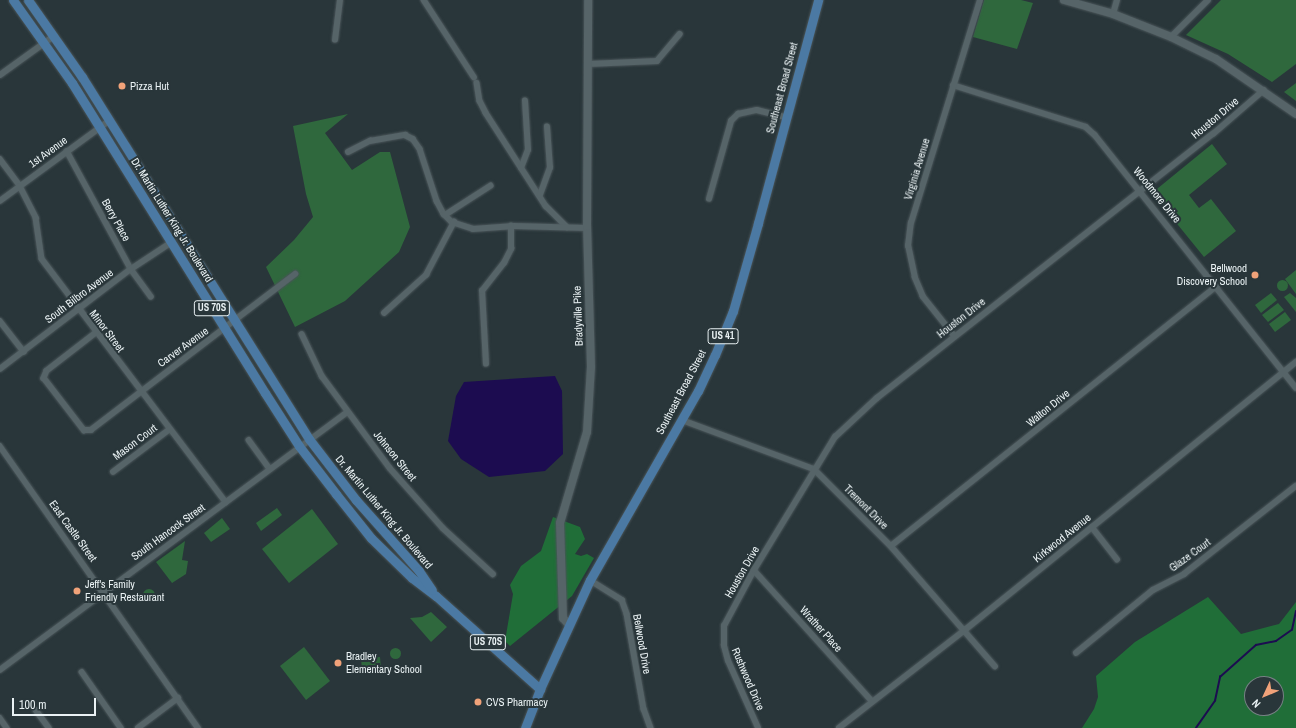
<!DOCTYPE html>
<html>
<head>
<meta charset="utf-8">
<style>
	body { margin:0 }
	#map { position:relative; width:1296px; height:728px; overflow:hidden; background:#29363a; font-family:"Archivo Narrow",sans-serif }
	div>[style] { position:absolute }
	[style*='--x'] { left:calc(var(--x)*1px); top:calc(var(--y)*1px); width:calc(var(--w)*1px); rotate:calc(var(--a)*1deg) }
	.green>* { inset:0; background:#2f683d }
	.round { border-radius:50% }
	.forest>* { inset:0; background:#206e38 }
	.water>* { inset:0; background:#1c0c50 }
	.stream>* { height:1.5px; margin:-0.75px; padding:0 0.75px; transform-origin:0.75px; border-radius:0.75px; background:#1c0c50 }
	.roads { filter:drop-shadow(0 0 1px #495458) drop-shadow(0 0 1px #495458) }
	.minor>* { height:5.5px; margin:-2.75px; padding:0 2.75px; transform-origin:2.75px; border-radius:2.75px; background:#566468 }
	.secondary>* { height:8px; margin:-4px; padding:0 4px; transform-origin:4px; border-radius:4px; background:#566468 }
	.primary>* { height:9px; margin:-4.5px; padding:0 4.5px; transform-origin:4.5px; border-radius:4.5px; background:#4b79a3 }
	.dots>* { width:11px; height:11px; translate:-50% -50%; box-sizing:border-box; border:2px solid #29363a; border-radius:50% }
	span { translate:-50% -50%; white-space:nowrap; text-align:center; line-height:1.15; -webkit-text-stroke:4px #29363a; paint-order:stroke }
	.shield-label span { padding:1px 3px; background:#29363a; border:1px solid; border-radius:3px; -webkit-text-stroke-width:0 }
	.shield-label { font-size:10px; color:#eaf2f4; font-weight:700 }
	.poi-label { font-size:11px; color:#eaf2f4 }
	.left { translate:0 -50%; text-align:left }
	.right { translate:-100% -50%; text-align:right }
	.street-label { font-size:11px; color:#eaf2f4 }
	.north { position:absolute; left:1244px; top:676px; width:40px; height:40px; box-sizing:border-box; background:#29363a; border:1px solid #768184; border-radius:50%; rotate:226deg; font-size:11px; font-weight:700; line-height:16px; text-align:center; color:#eaf2f4 }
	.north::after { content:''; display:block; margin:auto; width:14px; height:18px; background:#f0a279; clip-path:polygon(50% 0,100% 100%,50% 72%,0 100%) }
	.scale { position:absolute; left:12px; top:698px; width:84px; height:18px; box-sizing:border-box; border:2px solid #eaf2f4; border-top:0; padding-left:5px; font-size:12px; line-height:14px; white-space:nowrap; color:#eaf2f4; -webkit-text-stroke:3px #29363a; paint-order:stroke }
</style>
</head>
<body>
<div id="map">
	<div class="green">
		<i style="clip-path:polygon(984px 0,1021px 0,1033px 3px,1017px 49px,973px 37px)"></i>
		<i style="clip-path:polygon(1221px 0,1296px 0,1296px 64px,1272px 82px,1228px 54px,1186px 35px)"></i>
		<i style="clip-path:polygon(1296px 83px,1296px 101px,1284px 92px)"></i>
		<i style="clip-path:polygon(348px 114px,325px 133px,352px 170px,380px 152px,390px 152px,410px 227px,399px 252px,345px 301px,295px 327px,266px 267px,294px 240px,313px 217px,306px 194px,293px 126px)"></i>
		<i style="clip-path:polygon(1212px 144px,1227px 164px,1189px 195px,1199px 208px,1211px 199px,1236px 231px,1204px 257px,1152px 193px)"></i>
		<i style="clip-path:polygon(1296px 270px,1296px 294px,1285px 279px)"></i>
		<i class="round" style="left:1276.5px;top:279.5px;width:11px;height:11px"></i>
		<i style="clip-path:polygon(1271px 293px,1277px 300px,1261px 313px,1255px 305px)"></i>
		<i style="clip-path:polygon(1290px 293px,1296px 298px,1296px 312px,1284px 297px)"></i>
		<i style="clip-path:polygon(1278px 303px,1284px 310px,1268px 322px,1262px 315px)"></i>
		<i style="clip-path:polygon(1285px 312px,1291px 320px,1275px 332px,1269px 324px)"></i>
		<i style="clip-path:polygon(277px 508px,282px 515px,261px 531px,256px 523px)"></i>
		<i style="clip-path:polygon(312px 509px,338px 544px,289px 583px,262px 549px)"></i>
		<i style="clip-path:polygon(222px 518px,230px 529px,211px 542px,204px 533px)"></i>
		<i style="clip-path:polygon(185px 541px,182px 560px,188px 561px,186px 574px,172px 583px,156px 562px)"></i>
		<i class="round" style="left:143px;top:589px;width:12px;height:12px"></i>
		<i style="clip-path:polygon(431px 612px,447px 627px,431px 642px,410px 618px,422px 617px)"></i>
		<i style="clip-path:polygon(304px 647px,330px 681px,306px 700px,280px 666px)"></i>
		<i class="round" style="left:389.5px;top:647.5px;width:11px;height:11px"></i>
		<i style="clip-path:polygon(380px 657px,381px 669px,362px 670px,361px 658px)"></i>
	</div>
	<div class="forest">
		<i style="clip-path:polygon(553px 517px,580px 527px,585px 539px,575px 554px,581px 556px,587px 554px,594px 558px,572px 596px,510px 646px,505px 641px,513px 594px,510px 585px,521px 566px,541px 551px)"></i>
		<i style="clip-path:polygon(evenodd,1208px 597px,1241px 634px,1279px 624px,1296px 602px,1296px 728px,1082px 728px,1094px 709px,1098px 697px,1096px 676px,1135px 642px,1208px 597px,1252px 684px,1276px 684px,1276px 708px,1252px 708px,1252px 684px)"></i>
	</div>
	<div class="water">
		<i style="clip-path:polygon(555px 376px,562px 391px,563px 454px,545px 471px,489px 477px,461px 459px,448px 441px,456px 396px,464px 382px)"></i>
	</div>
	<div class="stream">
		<i style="--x:1196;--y:728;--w:33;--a:-55"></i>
		<i style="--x:1215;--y:701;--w:25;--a:-78"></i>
		<i style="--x:1220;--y:677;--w:48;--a:-41.6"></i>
		<i style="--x:1256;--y:645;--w:20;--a:-11"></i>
		<i style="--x:1276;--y:641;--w:19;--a:-35"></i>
		<i style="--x:1292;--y:630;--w:19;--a:-78"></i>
	</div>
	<div class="roads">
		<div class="minor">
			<i style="--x:424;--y:0;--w:92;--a:57"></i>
			<i style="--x:1113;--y:14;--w:15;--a:-74"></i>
			<i style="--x:1171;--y:37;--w:52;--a:-45"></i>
			<i style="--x:335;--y:40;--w:40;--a:-82.9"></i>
			<i style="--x:588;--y:64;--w:69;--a:-2.5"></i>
			<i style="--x:657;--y:61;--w:35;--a:-50"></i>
			<i style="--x:0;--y:75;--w:67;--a:-35.8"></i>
			<i style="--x:477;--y:83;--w:18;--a:81"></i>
			<i style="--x:480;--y:101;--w:13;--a:63"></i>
			<i style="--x:486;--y:113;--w:111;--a:57.2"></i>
			<i style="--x:546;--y:206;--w:30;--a:45"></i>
			<i style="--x:953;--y:85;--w:139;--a:17.5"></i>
			<i style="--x:1086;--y:127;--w:12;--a:42"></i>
			<i style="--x:1095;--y:135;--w:323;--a:51.5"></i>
			<i style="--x:67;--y:151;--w:134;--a:61.5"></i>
			<i style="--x:131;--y:269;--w:34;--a:54"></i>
			<i style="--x:348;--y:152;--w:25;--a:-27"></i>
			<i style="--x:370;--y:141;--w:36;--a:-10"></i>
			<i style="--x:405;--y:135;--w:9;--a:27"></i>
			<i style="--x:413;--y:139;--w:12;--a:55"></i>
			<i style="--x:420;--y:149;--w:55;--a:71.9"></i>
			<i style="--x:437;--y:201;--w:15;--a:62"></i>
			<i style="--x:444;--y:214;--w:11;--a:45"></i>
			<i style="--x:452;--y:222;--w:22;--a:18"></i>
			<i style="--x:473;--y:229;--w:41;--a:-4.2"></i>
			<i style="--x:514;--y:226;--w:73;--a:1.6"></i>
			<i style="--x:0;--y:159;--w:34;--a:53"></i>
			<i style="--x:20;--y:186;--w:36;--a:63"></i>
			<i style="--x:36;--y:218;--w:41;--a:81.7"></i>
			<i style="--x:42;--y:259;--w:305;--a:52.9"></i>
			<i style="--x:521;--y:168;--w:19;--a:-69"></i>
			<i style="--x:528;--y:150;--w:49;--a:-93.5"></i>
			<i style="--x:540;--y:195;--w:29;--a:-70"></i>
			<i style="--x:550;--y:168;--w:41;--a:-94.2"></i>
			<i style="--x:709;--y:199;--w:81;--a:-74.2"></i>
			<i style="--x:731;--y:121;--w:10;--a:-45"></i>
			<i style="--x:738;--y:114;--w:19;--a:-12"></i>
			<i style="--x:757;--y:110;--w:30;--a:14"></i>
			<i style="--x:0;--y:201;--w:135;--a:-36.3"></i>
			<i style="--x:445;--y:215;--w:54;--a:-32.8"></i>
			<i style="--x:384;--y:313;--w:57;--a:-42.1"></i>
			<i style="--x:426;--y:275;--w:60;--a:-62.2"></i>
			<i style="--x:0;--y:321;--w:39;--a:52"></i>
			<i style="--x:96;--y:333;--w:62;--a:142.2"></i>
			<i style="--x:47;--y:371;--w:8;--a:113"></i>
			<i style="--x:44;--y:378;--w:66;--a:52.4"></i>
			<i style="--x:84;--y:430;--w:7;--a:0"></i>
			<i style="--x:91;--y:430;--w:257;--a:-37.4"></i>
			<i style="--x:302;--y:334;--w:47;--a:64.5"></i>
			<i style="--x:322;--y:376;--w:114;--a:53.5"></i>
			<i style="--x:390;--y:468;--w:80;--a:48.5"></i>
			<i style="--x:443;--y:528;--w:68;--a:42.6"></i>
			<i style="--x:954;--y:336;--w:50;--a:-128.5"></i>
			<i style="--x:923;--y:297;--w:21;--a:-113"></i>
			<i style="--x:915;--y:278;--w:33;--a:-102"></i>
			<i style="--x:908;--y:246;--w:23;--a:-83"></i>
			<i style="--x:911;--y:223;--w:233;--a:-72.8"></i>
			<i style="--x:486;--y:364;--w:73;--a:-93.1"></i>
			<i style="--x:482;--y:291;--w:36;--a:-52"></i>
			<i style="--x:504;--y:263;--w:16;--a:-63"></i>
			<i style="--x:511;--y:249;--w:23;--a:-90"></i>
			<i style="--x:0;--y:369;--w:165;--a:-37.4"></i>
			<i style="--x:131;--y:269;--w:49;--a:-33.4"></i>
			<i style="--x:682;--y:420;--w:141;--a:20.4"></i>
			<i style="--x:814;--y:469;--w:109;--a:45"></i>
			<i style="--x:891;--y:546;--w:159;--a:49.1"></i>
			<i style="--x:249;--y:440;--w:36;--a:54"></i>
			<i style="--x:0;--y:446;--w:345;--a:54.9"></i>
			<i style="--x:113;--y:472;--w:71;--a:-37"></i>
			<i style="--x:1092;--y:527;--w:41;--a:52"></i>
			<i style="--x:891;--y:546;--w:417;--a:-38.6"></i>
			<i style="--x:754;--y:570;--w:176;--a:48"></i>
			<i style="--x:590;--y:580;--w:38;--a:32"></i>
			<i style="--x:622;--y:600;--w:15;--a:70"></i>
			<i style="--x:627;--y:614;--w:97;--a:79.9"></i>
			<i style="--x:644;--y:709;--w:20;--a:70"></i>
			<i style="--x:1076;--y:653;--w:99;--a:-39.3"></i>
			<i style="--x:1153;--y:590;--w:35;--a:-27"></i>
			<i style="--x:1184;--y:574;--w:142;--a:-38.2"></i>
			<i style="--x:0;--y:670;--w:432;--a:-36.6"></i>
			<i style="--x:82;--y:672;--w:68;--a:55.1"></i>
			<i style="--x:36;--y:710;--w:22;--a:54"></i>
			<i style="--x:0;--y:718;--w:12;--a:55"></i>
			<i style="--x:138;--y:728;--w:50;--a:-36.9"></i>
			<i style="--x:758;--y:728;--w:73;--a:-114.1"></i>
			<i style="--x:728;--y:661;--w:16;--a:-105"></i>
			<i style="--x:724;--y:646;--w:20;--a:-90"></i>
			<i style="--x:724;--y:626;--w:64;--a:-61.8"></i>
			<i style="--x:754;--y:570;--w:156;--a:-58.7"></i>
			<i style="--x:835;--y:437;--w:57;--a:-42.9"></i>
			<i style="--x:877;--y:398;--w:427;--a:-38.2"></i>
			<i style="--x:1213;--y:134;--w:67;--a:-40.8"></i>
			<i style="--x:839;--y:728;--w:160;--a:-37.9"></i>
			<i style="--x:965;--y:630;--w:426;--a:-39"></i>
		</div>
		<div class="secondary">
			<i style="--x:1064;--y:0;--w:51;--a:15.9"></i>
			<i style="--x:1113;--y:14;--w:62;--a:21.6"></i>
			<i style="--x:1171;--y:37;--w:50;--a:26.1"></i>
			<i style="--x:1216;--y:59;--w:97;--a:34.5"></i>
			<i style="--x:569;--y:625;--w:9;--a:-131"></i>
			<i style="--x:563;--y:618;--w:95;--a:-91.8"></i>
			<i style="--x:560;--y:523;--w:95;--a:-73.5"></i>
			<i style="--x:587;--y:432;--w:65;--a:-86.5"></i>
			<i style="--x:591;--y:367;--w:141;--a:-91.6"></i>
			<i style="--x:587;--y:226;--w:226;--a:-89.7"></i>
		</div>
		<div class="primary">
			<i style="--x:13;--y:0;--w:102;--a:54.6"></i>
			<i style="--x:72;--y:83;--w:365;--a:58.1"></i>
			<i style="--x:265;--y:393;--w:63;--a:57.3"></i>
			<i style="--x:299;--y:446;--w:61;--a:52.4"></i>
			<i style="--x:336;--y:494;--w:56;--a:51.5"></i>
			<i style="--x:371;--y:538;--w:57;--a:44.3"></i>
			<i style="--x:412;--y:578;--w:30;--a:37"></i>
			<i style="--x:436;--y:596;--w:140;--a:41.8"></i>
			<i style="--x:28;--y:0;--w:94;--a:55"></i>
			<i style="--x:82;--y:77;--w:427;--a:57.9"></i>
			<i style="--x:309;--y:439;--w:77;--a:52.4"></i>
			<i style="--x:356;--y:500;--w:95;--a:48.4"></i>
			<i style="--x:419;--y:571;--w:23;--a:56"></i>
			<i style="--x:525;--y:728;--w:42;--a:-69"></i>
			<i style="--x:540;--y:689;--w:120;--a:-65.4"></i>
			<i style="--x:590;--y:580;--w:218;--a:-60.3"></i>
			<i style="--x:698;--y:391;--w:40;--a:-65"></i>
			<i style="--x:715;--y:355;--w:48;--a:-67.8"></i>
			<i style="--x:733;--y:311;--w:91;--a:-74.1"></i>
			<i style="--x:758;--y:223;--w:231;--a:-74.9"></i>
		</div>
	</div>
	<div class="dots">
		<i style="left:122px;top:86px;background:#f0a279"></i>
		<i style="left:1255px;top:275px;background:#f0a279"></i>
		<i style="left:77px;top:591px;background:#f0a279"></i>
		<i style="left:338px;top:663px;background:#f0a279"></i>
		<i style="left:478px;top:702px;background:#f0a279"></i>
	</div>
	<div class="shield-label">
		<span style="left:212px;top:308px">US 70S</span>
		<span style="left:723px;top:336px">US 41</span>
		<span style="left:488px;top:642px">US 70S</span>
	</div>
	<div class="poi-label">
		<span class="left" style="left:130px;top:86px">Pizza Hut</span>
		<span class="right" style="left:1247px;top:275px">Bellwood<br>Discovery School</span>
		<span class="left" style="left:85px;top:591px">Jeff's Family<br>Friendly Restaurant</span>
		<span class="left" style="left:346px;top:663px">Bradley<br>Elementary School</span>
		<span class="left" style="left:486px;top:702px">CVS Pharmacy</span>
	</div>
	<div class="street-label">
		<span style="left:782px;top:88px;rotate:-75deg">Southeast Broad Street</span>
		<span style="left:1215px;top:118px;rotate:-40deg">Houston Drive</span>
		<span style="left:48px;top:152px;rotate:-36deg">1st Avenue</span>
		<span style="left:917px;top:169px;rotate:-73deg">Virginia Avenue</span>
		<span style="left:1157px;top:195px;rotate:51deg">Woodmore Drive</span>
		<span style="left:116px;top:220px;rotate:61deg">Berry Place</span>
		<span style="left:172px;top:220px;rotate:58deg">Dr. Martin Luther King Jr. Boulevard</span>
		<span style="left:79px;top:296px;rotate:-37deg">South Bilbro Avenue</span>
		<span style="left:578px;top:316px;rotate:-92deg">Bradyville Pike</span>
		<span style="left:961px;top:318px;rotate:-38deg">Houston Drive</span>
		<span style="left:107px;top:331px;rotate:53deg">Minor Street</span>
		<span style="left:183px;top:347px;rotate:-36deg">Carver Avenue</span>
		<span style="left:681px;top:392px;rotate:-62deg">Southeast Broad Street</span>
		<span style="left:1048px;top:408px;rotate:-39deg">Walton Drive</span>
		<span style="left:135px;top:442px;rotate:-37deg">Mason Court</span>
		<span style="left:395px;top:456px;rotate:51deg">Johnson Street</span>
		<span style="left:866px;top:507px;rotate:45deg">Tremont Drive</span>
		<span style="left:384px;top:512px;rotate:50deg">Dr. Martin Luther King Jr. Boulevard</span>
		<span style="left:73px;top:531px;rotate:54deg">East Castle Street</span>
		<span style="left:168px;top:532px;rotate:-36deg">South Hancock Street</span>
		<span style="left:1062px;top:538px;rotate:-39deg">Kirkwood Avenue</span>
		<span style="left:1190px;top:555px;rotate:-36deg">Glaze Court</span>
		<span style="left:742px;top:572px;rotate:-60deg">Houston Drive</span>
		<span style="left:821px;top:629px;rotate:48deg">Wrather Place</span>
		<span style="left:642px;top:644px;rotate:80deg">Bellwood Drive</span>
		<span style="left:748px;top:679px;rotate:67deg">Rushwood Drive</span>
	</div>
	<div class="north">N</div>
	<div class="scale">100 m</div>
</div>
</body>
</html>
